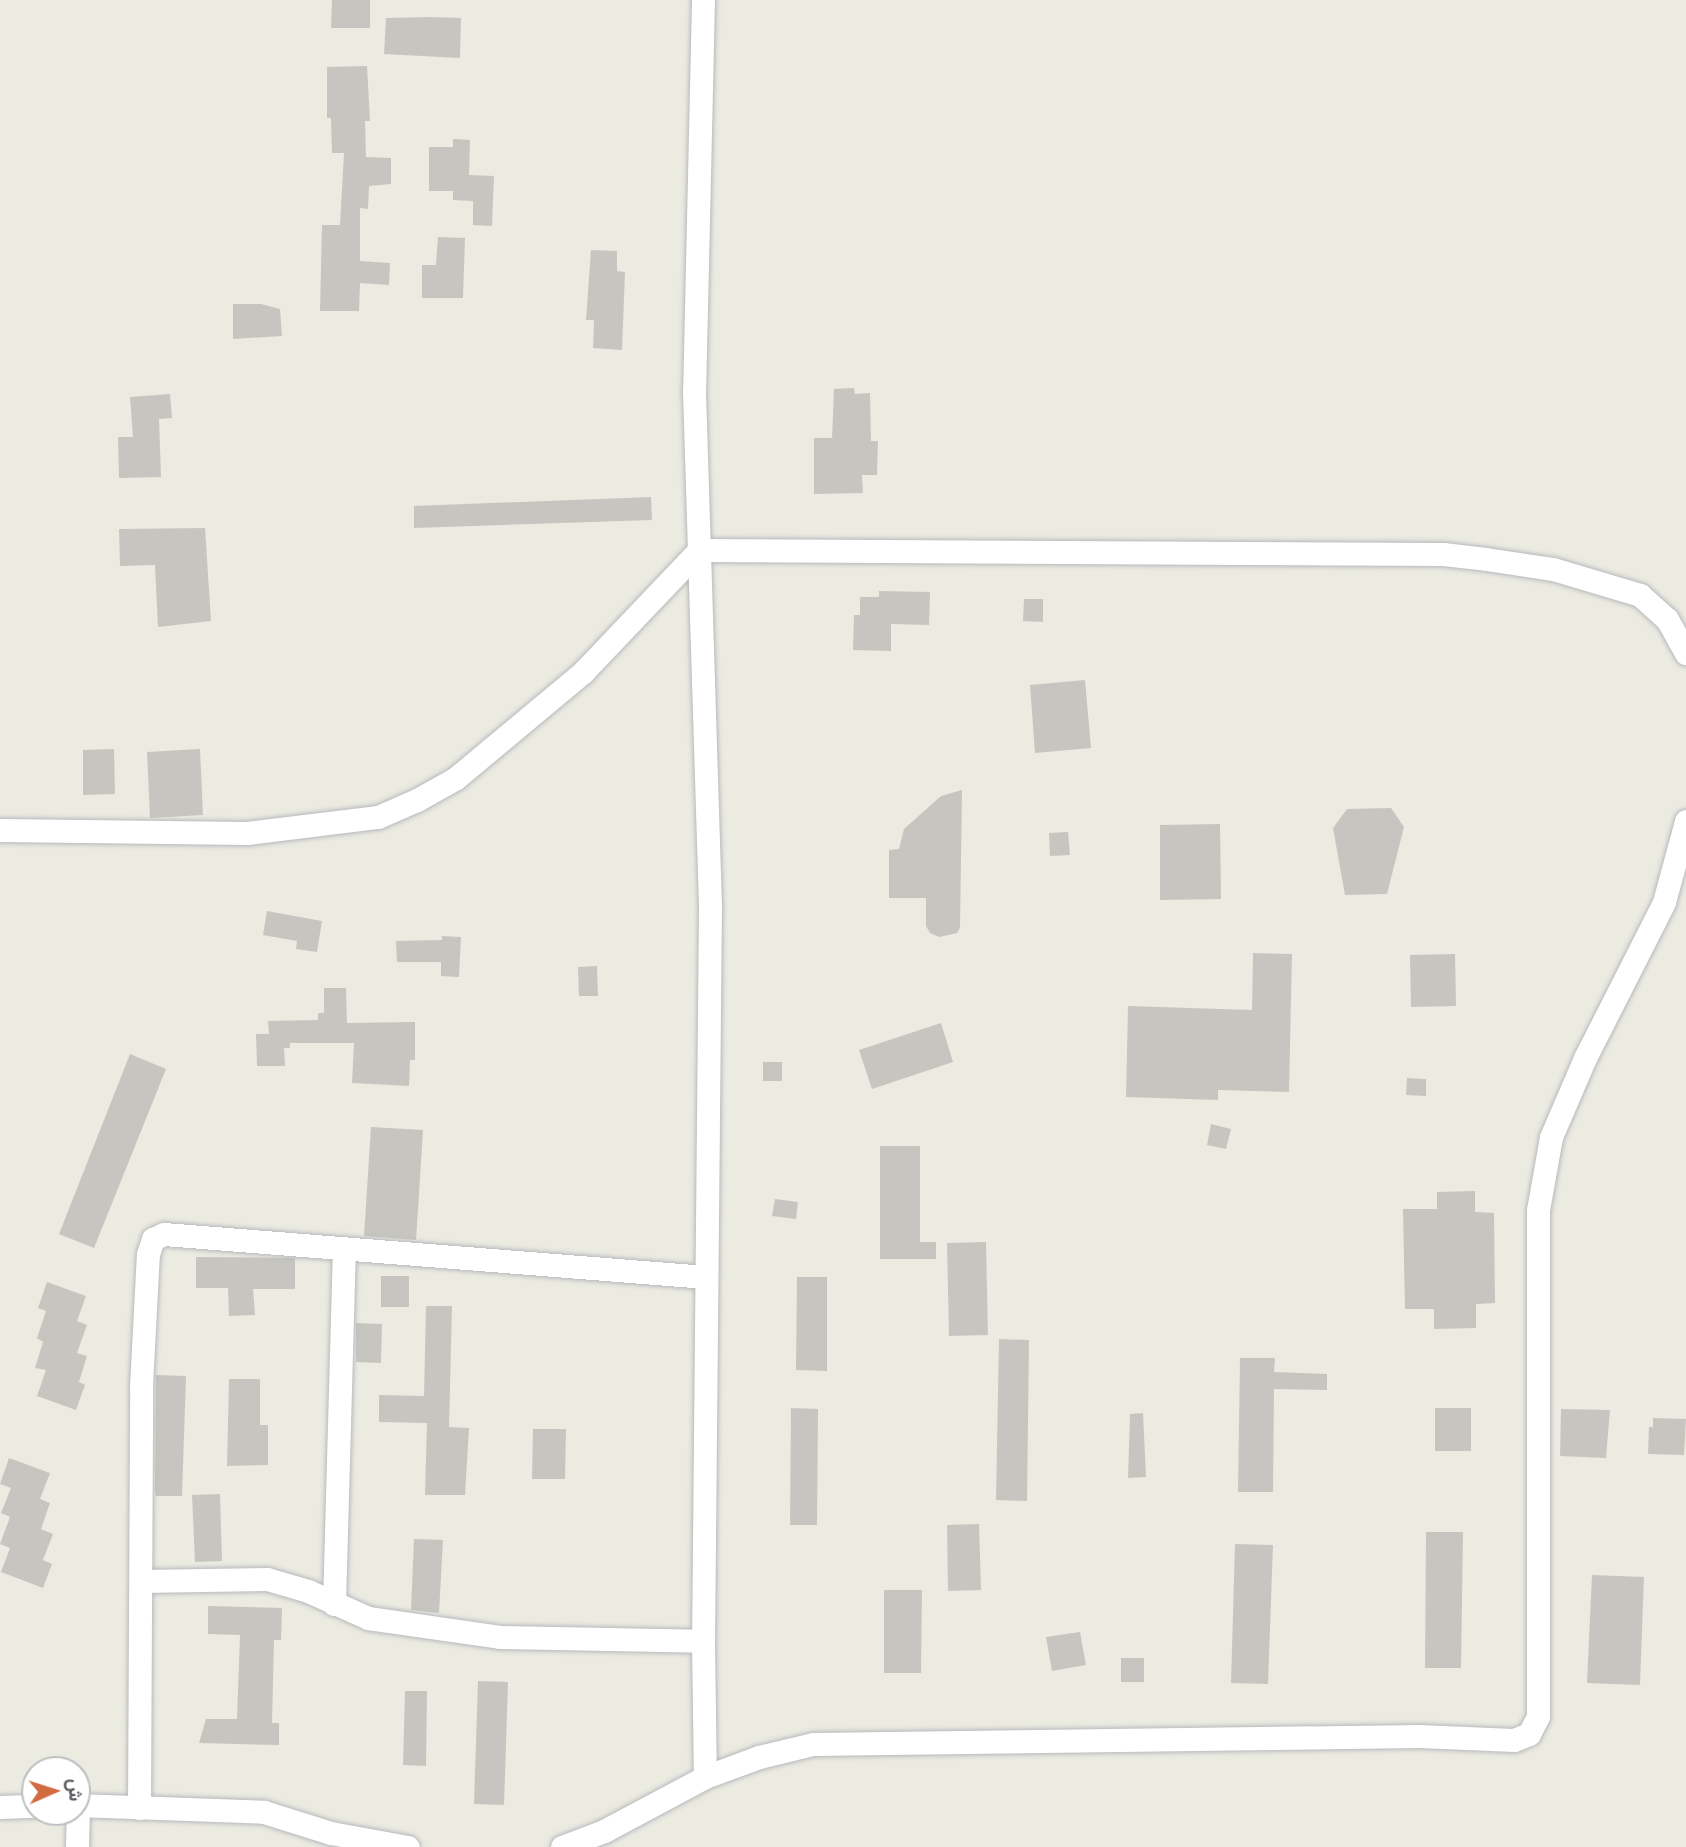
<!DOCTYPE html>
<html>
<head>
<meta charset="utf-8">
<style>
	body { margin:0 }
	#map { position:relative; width:1686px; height:1847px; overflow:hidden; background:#ebebe2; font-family:Inter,Vazirmatn,sans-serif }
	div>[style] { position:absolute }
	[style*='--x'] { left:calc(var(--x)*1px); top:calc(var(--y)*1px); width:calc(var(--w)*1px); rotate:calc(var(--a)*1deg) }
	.building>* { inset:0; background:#c7c5bf }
	.roads { filter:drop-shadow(0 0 2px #b8b8bd) drop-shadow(0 0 2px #b8b8bd) }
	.minor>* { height:23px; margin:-11.5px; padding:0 11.5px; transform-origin:11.5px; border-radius:11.5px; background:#fff }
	span { translate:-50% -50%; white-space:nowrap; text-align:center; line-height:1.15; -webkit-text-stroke:6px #fff; paint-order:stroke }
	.north { position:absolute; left:21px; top:1756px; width:70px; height:70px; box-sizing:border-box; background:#fff; border:2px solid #bdbec0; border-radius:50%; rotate:87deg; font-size:19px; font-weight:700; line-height:28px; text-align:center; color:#5b5c61 }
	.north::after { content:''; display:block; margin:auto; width:24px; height:32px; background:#d36b41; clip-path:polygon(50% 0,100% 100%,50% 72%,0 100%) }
</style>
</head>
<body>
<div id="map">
	<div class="building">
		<i style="clip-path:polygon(332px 0,370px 0,370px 28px,331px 28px)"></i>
		<i style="clip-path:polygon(430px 17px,461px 18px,460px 58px,384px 54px,386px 18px)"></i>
		<i style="clip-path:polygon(367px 66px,370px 121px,365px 121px,366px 157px,391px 158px,391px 184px,369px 186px,368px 209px,360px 208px,360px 261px,390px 263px,389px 285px,360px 283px,359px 311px,320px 311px,322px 225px,340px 225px,344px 153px,332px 153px,331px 118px,327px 118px,327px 67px)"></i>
		<i style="clip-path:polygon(453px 139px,470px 140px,469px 175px,494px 176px,492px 226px,473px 225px,473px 201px,453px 200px,453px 191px,429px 191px,429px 147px,453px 147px)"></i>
		<i style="clip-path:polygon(438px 237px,465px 238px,463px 298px,422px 298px,422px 265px,436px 265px)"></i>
		<i style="clip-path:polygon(591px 250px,617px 251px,617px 271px,625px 272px,622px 350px,593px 348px,594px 320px,586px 320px)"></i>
		<i style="clip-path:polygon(233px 304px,261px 304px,280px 309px,282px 336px,233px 339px)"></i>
		<i style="clip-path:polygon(854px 388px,855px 394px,870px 393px,871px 441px,878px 441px,877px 475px,862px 475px,863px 493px,814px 494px,814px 438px,832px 438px,834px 389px)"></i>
		<i style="clip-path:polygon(170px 394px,172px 418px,159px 419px,161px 477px,119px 478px,118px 437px,133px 437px,130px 397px)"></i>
		<i style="clip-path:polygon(651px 497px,652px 520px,414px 528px,414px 506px)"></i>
		<i style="clip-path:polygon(205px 528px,211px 621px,158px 627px,155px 565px,120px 566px,119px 529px)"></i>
		<i style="clip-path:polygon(879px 591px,930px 592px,929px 625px,891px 624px,891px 651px,853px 650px,854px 615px,860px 615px,860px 597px,879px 597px)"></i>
		<i style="clip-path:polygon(1024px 599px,1043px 599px,1043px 622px,1023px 621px)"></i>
		<i style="clip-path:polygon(1085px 680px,1091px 748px,1035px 753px,1030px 685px)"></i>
		<i style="clip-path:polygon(114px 749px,115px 794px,83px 795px,83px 750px)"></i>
		<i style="clip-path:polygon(200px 749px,203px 815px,150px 818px,147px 752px)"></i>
		<i style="clip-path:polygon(962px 790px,960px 928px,957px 933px,939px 937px,930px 933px,926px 926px,926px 898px,889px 898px,889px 850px,899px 849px,904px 829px,941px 796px)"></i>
		<i style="clip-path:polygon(1391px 808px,1404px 827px,1387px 894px,1345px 895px,1333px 828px,1347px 809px)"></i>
		<i style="clip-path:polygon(1220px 824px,1221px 899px,1160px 900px,1160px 825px)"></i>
		<i style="clip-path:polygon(1068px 832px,1070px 855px,1050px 856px,1049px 833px)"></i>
		<i style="clip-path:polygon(267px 911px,322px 921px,317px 952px,296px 949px,297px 941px,263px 935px)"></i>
		<i style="clip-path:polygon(442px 936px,461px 937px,459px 977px,441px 976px,441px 962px,397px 962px,396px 941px,442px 940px)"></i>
		<i style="clip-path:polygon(1253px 953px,1292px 954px,1289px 1092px,1218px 1090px,1218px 1100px,1126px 1097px,1128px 1006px,1252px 1010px)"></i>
		<i style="clip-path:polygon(1455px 954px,1456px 1006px,1411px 1007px,1410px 955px)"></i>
		<i style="clip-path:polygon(597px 966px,598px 996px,579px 996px,578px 967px)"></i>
		<i style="clip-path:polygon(324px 988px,346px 988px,347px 1023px,415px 1022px,415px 1060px,410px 1060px,409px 1086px,352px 1083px,354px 1043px,290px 1043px,290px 1048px,284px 1048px,285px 1066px,257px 1066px,256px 1034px,269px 1034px,268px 1021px,318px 1020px,318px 1013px,324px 1013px)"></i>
		<i style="clip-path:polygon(941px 1023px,953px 1062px,872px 1089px,859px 1050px)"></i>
		<i style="clip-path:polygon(130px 1054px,166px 1069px,94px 1248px,59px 1234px)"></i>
		<i style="clip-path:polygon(763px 1062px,782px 1062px,782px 1081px,763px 1081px)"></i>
		<i style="clip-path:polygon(1407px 1078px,1426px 1079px,1426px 1096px,1406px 1095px)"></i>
		<i style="clip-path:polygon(1211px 1124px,1231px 1129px,1226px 1149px,1207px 1145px)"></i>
		<i style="clip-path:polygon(371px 1127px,423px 1130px,416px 1240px,364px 1236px)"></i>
		<i style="clip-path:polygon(880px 1146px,920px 1146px,920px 1242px,936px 1242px,936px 1259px,880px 1259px)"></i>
		<i style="clip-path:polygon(1475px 1191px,1475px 1212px,1494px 1213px,1495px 1303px,1476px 1304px,1476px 1328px,1434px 1329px,1434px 1309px,1405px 1309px,1403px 1209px,1437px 1209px,1437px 1192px)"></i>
		<i style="clip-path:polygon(775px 1199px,798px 1202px,796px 1219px,772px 1216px)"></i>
		<i style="clip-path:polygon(986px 1242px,988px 1335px,949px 1336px,947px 1243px)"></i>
		<i style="clip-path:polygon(196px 1257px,295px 1258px,295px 1289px,253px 1289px,255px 1315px,229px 1316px,228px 1288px,196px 1288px)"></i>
		<i style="clip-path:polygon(381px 1276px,409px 1276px,409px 1307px,381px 1307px)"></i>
		<i style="clip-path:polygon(797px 1277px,827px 1277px,827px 1371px,796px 1370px)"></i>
		<i style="clip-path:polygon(47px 1282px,86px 1296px,77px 1321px,87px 1325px,77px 1353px,87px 1356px,79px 1382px,85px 1385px,76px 1410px,37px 1396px,46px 1370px,35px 1368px,43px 1342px,37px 1338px,46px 1311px,38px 1308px)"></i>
		<i style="clip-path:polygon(426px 1306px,452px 1306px,449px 1427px,469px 1428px,465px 1495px,425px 1495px,427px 1423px,379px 1422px,379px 1395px,424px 1396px)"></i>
		<i style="clip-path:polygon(356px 1323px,382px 1324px,381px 1363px,356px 1362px)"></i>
		<i style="clip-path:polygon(999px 1339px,1029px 1340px,1027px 1501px,996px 1500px)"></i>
		<i style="clip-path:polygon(1240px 1358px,1275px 1358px,1274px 1372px,1327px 1374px,1327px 1390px,1274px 1389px,1273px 1492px,1238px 1492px)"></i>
		<i style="clip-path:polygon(156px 1375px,186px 1376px,182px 1496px,156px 1496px,155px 1491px)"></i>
		<i style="clip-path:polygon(229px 1379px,260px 1379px,260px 1425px,268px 1425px,268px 1465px,227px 1466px)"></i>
		<i style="clip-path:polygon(791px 1408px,818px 1409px,817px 1525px,790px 1525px)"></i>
		<i style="clip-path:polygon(1435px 1408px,1471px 1408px,1471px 1451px,1435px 1451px)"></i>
		<i style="clip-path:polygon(1561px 1409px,1610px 1410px,1606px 1458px,1560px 1456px)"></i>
		<i style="clip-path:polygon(1143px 1413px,1146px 1477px,1128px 1478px,1130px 1414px)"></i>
		<i style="clip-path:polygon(1653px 1418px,1686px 1419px,1684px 1455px,1648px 1454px,1649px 1427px,1653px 1427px)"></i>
		<i style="clip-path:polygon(533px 1429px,566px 1429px,565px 1479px,532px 1479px)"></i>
		<i style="clip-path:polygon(9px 1458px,50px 1473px,40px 1499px,50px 1503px,41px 1529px,53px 1534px,43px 1560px,52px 1564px,43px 1588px,1px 1572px,10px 1548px,0 1544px,10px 1517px,1px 1513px,11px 1488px,0 1484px)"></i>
		<i style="clip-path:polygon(220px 1494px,222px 1561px,195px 1562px,192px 1495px)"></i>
		<i style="clip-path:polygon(979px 1524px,981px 1590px,948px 1591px,947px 1525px)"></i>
		<i style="clip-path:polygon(1426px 1532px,1463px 1532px,1461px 1668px,1425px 1668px)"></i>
		<i style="clip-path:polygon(414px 1539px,443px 1540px,439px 1613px,411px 1610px)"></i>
		<i style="clip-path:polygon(1235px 1544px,1273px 1545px,1268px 1684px,1231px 1683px)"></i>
		<i style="clip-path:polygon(1592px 1575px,1644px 1577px,1640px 1685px,1587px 1683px)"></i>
		<i style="clip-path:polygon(884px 1590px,922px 1590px,921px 1673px,884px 1673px)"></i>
		<i style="clip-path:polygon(208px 1606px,282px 1608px,281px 1640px,274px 1640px,272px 1723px,279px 1723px,279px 1745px,199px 1743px,206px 1719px,237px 1719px,240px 1635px,208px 1634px)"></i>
		<i style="clip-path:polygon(1080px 1632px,1086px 1665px,1052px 1671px,1046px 1637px)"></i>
		<i style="clip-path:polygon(1121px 1658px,1144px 1658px,1144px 1682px,1121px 1682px)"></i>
		<i style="clip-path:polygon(478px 1681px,508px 1682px,504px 1805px,474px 1804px)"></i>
		<i style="clip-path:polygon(405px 1691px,427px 1691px,426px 1766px,403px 1765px)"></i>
	</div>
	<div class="roads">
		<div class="minor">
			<i style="--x:703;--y:0;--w:391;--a:91.3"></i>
			<i style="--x:694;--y:391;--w:514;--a:88.22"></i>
			<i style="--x:710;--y:905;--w:736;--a:90.54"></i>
			<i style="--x:703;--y:1641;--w:136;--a:89.2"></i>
			<i style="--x:0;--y:830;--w:247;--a:0.7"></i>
			<i style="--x:247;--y:833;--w:132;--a:-7"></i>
			<i style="--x:378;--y:817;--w:43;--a:-23.6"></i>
			<i style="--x:417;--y:800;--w:45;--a:-29.4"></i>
			<i style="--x:456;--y:778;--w:165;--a:-39.8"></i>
			<i style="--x:583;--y:672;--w:168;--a:-46.4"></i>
			<i style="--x:699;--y:550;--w:744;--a:0.31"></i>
			<i style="--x:1443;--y:554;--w:43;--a:6.6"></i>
			<i style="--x:1486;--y:559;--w:68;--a:8.5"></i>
			<i style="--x:1553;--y:569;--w:91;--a:16.6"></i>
			<i style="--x:1640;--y:595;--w:36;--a:42"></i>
			<i style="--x:1667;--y:619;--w:39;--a:61"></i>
			<i style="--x:142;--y:1581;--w:125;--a:-0.9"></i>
			<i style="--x:267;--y:1579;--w:43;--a:16.3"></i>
			<i style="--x:308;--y:1591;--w:66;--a:24.2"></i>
			<i style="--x:368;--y:1618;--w:133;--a:8.2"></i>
			<i style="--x:500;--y:1637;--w:203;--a:1.1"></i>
			<i style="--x:334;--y:1604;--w:354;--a:-88.4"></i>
			<i style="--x:77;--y:1805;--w:187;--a:2.1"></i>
			<i style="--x:264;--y:1812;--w:70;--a:17.4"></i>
			<i style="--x:331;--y:1833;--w:78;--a:10.3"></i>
			<i style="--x:0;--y:1807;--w:35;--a:-2"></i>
			<i style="--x:139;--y:1808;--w:422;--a:-89.7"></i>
			<i style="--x:141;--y:1386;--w:132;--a:-87"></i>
			<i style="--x:148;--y:1254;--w:16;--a:-72"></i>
			<i style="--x:153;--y:1239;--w:12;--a:-24"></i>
			<i style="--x:164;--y:1234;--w:543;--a:4.54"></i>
			<i style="--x:77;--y:1847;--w:42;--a:-88.6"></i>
			<i style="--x:562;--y:1847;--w:45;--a:-20.9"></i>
			<i style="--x:604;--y:1831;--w:115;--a:-28.1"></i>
			<i style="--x:705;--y:1777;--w:58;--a:-20.3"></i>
			<i style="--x:759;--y:1757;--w:56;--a:-13.5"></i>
			<i style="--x:813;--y:1744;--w:606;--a:-0.76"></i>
			<i style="--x:1419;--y:1736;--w:95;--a:2.4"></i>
			<i style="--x:1514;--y:1740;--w:16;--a:-22"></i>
			<i style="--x:1529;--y:1734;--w:20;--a:-63"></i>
			<i style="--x:1538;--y:1716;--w:506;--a:-90"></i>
			<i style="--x:1538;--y:1210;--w:74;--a:-79.9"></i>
			<i style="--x:1551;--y:1137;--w:86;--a:-66.7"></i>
			<i style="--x:1585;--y:1058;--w:175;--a:-63.1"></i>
			<i style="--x:1664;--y:902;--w:84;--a:-74.8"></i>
		</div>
	</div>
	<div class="north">ش</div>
</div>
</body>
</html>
